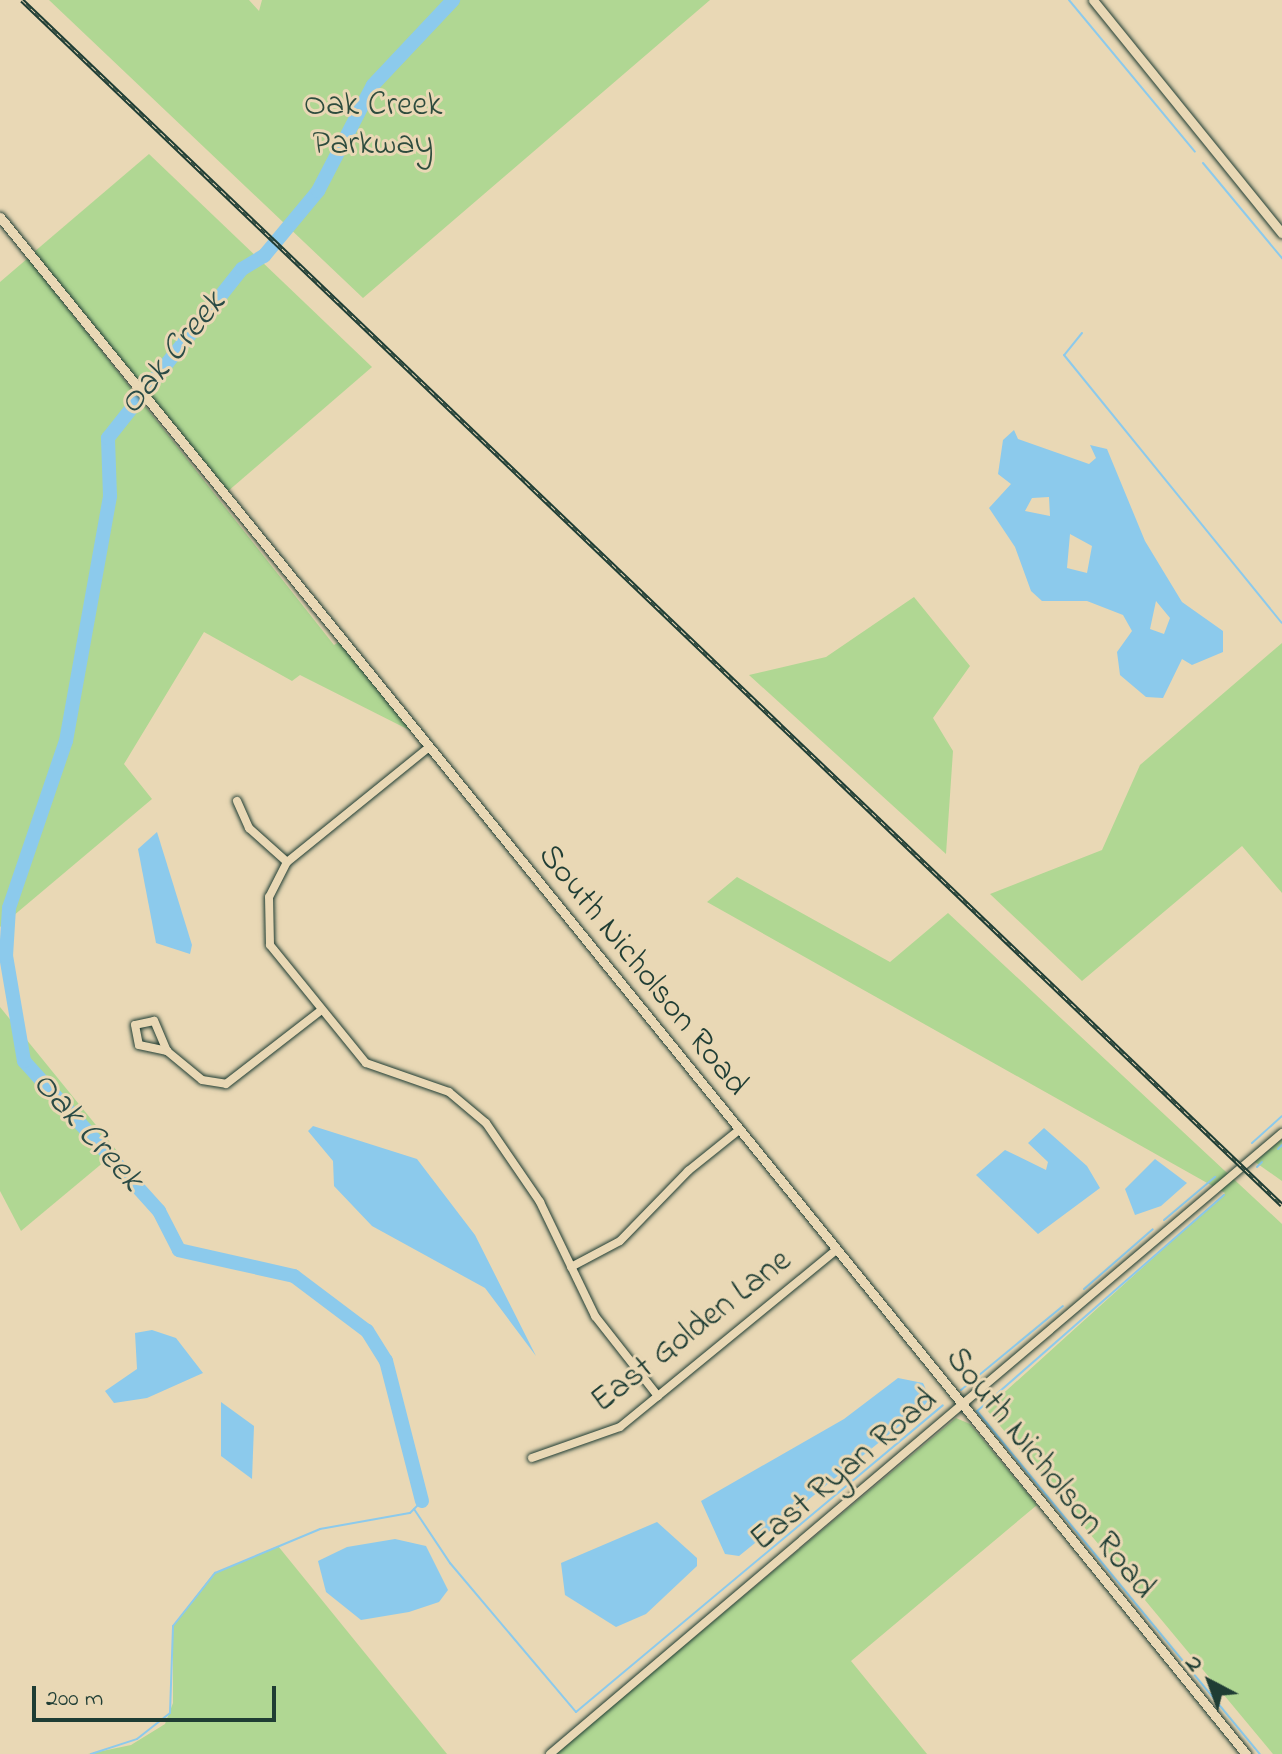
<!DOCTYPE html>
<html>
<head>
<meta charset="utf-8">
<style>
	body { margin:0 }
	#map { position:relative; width:1282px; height:1754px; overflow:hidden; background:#e9d8b5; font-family:"Indie Flower",sans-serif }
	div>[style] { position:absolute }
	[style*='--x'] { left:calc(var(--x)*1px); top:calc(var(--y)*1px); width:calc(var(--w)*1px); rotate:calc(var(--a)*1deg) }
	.green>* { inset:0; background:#b0d793 }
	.water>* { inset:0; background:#8ccaec }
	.stream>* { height:2px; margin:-1px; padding:0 1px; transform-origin:1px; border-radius:1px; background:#8ccaec }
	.river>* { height:14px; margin:-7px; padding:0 7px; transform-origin:7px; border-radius:7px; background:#8ccaec }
	.roads { filter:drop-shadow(0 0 2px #1f3d34) drop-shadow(0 0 2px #1f3d34) }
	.minor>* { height:8px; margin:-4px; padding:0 4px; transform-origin:4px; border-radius:4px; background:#e9d8b5 }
	.tertiary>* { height:9px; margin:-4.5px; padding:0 4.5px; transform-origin:4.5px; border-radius:4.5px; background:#e9d8b5 }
	.rail>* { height:5px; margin-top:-2.5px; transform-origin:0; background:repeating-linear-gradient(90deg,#e9d8b5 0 6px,#1f3d34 0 12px); box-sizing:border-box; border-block:2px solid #1f3d34 }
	span { translate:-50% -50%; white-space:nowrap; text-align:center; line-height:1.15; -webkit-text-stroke:6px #e9d8b5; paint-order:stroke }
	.park-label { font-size:34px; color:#2e4c3e }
	.street-label { font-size:34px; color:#1f3d34 }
	.water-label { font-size:36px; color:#2a4b46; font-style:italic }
	.north { position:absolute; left:1170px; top:1642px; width:80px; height:80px; -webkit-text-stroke:6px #e9d8b5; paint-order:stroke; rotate:319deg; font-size:22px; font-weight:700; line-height:32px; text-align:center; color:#1f3d34 }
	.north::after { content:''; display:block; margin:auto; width:28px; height:36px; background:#1f3d34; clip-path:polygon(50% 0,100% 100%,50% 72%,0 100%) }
	.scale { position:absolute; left:32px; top:1686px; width:244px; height:36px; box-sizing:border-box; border:4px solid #1f3d34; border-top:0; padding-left:10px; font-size:24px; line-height:28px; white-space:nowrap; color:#1f3d34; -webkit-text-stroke:6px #e9d8b5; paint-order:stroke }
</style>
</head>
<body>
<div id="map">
	<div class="green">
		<i style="clip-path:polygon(49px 0,249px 0,259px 11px,262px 0,710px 0,363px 298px)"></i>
		<i style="clip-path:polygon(149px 154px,372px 367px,227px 492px,34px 252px)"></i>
		<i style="clip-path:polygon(28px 258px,334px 645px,342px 640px,419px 735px,300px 675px,292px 681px,204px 632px,124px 764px,152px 799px,0 927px,0 282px)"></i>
		<i style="clip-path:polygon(914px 597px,970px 666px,933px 718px,953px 751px,946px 854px,749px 675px,826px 657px)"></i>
		<i style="clip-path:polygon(1282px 643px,1282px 893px,1242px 846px,1082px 981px,990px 894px,1102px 850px,1140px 765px)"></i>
		<i style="clip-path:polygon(737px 877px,890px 962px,948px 913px,1282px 1224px,1282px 1754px,1273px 1754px,986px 1409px,1225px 1193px,707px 902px)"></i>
		<i style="clip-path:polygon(0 1007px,117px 1151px,21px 1231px,0 1191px)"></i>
		<i style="clip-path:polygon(1282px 1139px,1282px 1181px,1255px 1162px)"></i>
		<i style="clip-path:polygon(956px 1418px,970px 1424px,1037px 1505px,851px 1661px,927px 1754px,555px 1754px)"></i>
		<i style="clip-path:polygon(278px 1546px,447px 1754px,88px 1754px,131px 1745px,165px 1724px,173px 1703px,173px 1626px,213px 1574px)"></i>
	</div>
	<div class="water">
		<i style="clip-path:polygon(evenodd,1014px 430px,1018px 439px,1089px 464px,1096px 458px,1090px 445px,1107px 449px,1145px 541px,1182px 602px,1223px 631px,1223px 652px,1192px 665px,1182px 659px,1163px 698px,1146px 697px,1120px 675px,1117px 652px,1132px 631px,1123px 615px,1087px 601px,1042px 601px,1031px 591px,1015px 547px,989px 508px,1011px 484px,998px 474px,1003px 440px,1014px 430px,1049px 497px,1050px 516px,1025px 511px,1032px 498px,1049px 497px,1014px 430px,1070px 534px,1092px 546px,1087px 573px,1067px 568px,1070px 534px,1014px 430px,1156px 601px,1170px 618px,1164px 634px,1150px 629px,1156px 601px)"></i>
		<i style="clip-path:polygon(157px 832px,192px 945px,190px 954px,156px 943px,138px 849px)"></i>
		<i style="clip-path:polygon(313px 1126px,417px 1159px,475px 1235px,536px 1356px,485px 1288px,372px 1226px,334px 1186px,333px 1161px,308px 1131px)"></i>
		<i style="clip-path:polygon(1044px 1128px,1087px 1166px,1100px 1188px,1038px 1234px,976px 1175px,1005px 1150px,1046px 1170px,1048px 1162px,1028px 1143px)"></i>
		<i style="clip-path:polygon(1155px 1159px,1187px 1183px,1161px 1206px,1135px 1215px,1125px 1189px)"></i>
		<i style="clip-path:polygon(152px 1330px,176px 1338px,203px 1373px,147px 1398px,114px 1403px,105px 1391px,137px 1369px,135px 1333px)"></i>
		<i style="clip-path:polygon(898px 1378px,923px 1383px,930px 1398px,924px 1406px,739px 1556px,725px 1554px,701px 1501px,844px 1419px)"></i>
		<i style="clip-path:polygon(221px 1402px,254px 1426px,252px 1479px,221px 1456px)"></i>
		<i style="clip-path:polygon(657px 1522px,697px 1558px,697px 1566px,646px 1614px,616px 1627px,565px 1595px,561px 1563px)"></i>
		<i style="clip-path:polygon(395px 1539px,426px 1546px,448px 1590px,439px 1602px,409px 1612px,361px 1620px,326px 1592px,318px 1561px,347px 1547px)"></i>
	</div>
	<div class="stream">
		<i style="--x:1069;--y:0;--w:197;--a:50.3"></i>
		<i style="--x:1203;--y:163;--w:124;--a:50.3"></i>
		<i style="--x:1082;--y:333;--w:28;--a:129"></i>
		<i style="--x:1064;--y:355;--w:345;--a:50.9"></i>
		<i style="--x:1252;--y:1143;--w:40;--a:-42"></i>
		<i style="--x:1278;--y:1149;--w:6;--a:-45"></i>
		<i style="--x:1257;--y:1167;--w:7;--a:-45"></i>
		<i style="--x:1224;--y:1195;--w:328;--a:138.8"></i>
		<i style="--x:977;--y:1411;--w:445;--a:50.5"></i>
		<i style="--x:1164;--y:1220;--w:67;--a:-40.1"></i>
		<i style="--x:1084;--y:1289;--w:91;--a:-41"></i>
		<i style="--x:961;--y:1390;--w:132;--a:-39.5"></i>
		<i style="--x:414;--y:1509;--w:65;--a:56.3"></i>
		<i style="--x:450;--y:1563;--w:195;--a:49.8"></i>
		<i style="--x:576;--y:1712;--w:478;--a:-39.9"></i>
		<i style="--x:91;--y:1754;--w:48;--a:-18.1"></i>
		<i style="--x:137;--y:1739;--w:42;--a:-38.2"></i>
		<i style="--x:170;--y:1713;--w:87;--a:-88"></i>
		<i style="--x:173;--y:1626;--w:68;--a:-51.6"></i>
		<i style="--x:215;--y:1573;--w:114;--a:-22.7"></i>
		<i style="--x:320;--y:1529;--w:91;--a:-10.1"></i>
		<i style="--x:410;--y:1513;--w:17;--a:-45"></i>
	</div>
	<div class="river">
		<i style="--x:422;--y:1501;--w:145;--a:-104.4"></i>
		<i style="--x:386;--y:1361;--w:36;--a:-122"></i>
		<i style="--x:367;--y:1331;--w:91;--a:-143"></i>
		<i style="--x:294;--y:1276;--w:118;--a:-167.3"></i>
		<i style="--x:179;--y:1250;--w:44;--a:-117.1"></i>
		<i style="--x:159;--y:1211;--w:202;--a:-132"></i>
		<i style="--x:24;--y:1061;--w:107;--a:-99.7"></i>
		<i style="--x:6;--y:956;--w:48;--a:-86.4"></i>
		<i style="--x:9;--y:908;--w:176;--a:-71.2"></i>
		<i style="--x:66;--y:741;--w:249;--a:-79.8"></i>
		<i style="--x:110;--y:496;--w:58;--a:-92"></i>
		<i style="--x:108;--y:438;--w:216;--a:-51.6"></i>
		<i style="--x:242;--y:269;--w:26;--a:-31"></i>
		<i style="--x:264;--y:256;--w:85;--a:-50.3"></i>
		<i style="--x:318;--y:191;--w:119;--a:-62.6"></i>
		<i style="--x:373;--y:85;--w:117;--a:-46.7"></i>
	</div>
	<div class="roads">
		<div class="minor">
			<i style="--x:428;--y:748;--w:181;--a:141"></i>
			<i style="--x:287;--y:862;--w:39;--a:117"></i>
			<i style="--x:269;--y:897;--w:48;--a:88.8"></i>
			<i style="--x:270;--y:945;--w:152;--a:50.9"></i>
			<i style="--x:366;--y:1063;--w:88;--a:19.3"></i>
			<i style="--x:449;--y:1092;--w:48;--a:40"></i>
			<i style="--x:486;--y:1123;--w:96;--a:55.6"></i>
			<i style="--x:540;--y:1202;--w:127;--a:64.2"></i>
			<i style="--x:595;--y:1316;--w:102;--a:51.8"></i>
			<i style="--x:237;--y:801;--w:30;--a:66"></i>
			<i style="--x:249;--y:828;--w:51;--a:41.8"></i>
			<i style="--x:167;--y:1051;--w:33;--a:-113"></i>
			<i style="--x:154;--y:1021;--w:19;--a:168"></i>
			<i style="--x:135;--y:1025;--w:20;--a:79"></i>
			<i style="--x:139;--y:1045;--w:29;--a:12"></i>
			<i style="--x:167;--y:1051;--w:45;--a:39.6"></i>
			<i style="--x:202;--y:1080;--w:24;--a:9"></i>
			<i style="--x:226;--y:1084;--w:119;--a:-37.8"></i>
			<i style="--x:571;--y:1267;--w:55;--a:-28"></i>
			<i style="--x:620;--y:1241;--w:98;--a:-45.8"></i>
			<i style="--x:688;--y:1171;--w:64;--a:-38.7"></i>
			<i style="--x:532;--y:1458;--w:93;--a:-19.4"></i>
			<i style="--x:620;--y:1427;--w:276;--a:-39.3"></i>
			<i style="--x:550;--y:1754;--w:960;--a:-40.31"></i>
		</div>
		<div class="tertiary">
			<i style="--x:1093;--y:0;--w:300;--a:51"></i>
			<i style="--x:0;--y:217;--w:1979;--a:50.97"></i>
		</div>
	</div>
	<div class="rail">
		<i style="--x:22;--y:0;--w:1743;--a:43.72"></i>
	</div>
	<div class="park-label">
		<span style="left:373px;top:126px">Oak Creek<br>Parkway</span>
	</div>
	<div class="street-label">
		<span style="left:642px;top:971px;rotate:51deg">South Nicholson Road</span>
		<span style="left:692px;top:1332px;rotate:-38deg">East Golden Lane</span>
		<span style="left:845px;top:1471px;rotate:-40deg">East Ryan Road</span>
		<span style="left:1049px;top:1474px;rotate:51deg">South Nicholson Road</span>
	</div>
	<div class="water-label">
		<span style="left:173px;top:354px;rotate:-51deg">Oak Creek</span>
		<span style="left:87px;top:1132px;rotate:48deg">Oak Creek</span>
	</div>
	<div class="north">N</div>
	<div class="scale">200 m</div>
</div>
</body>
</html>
